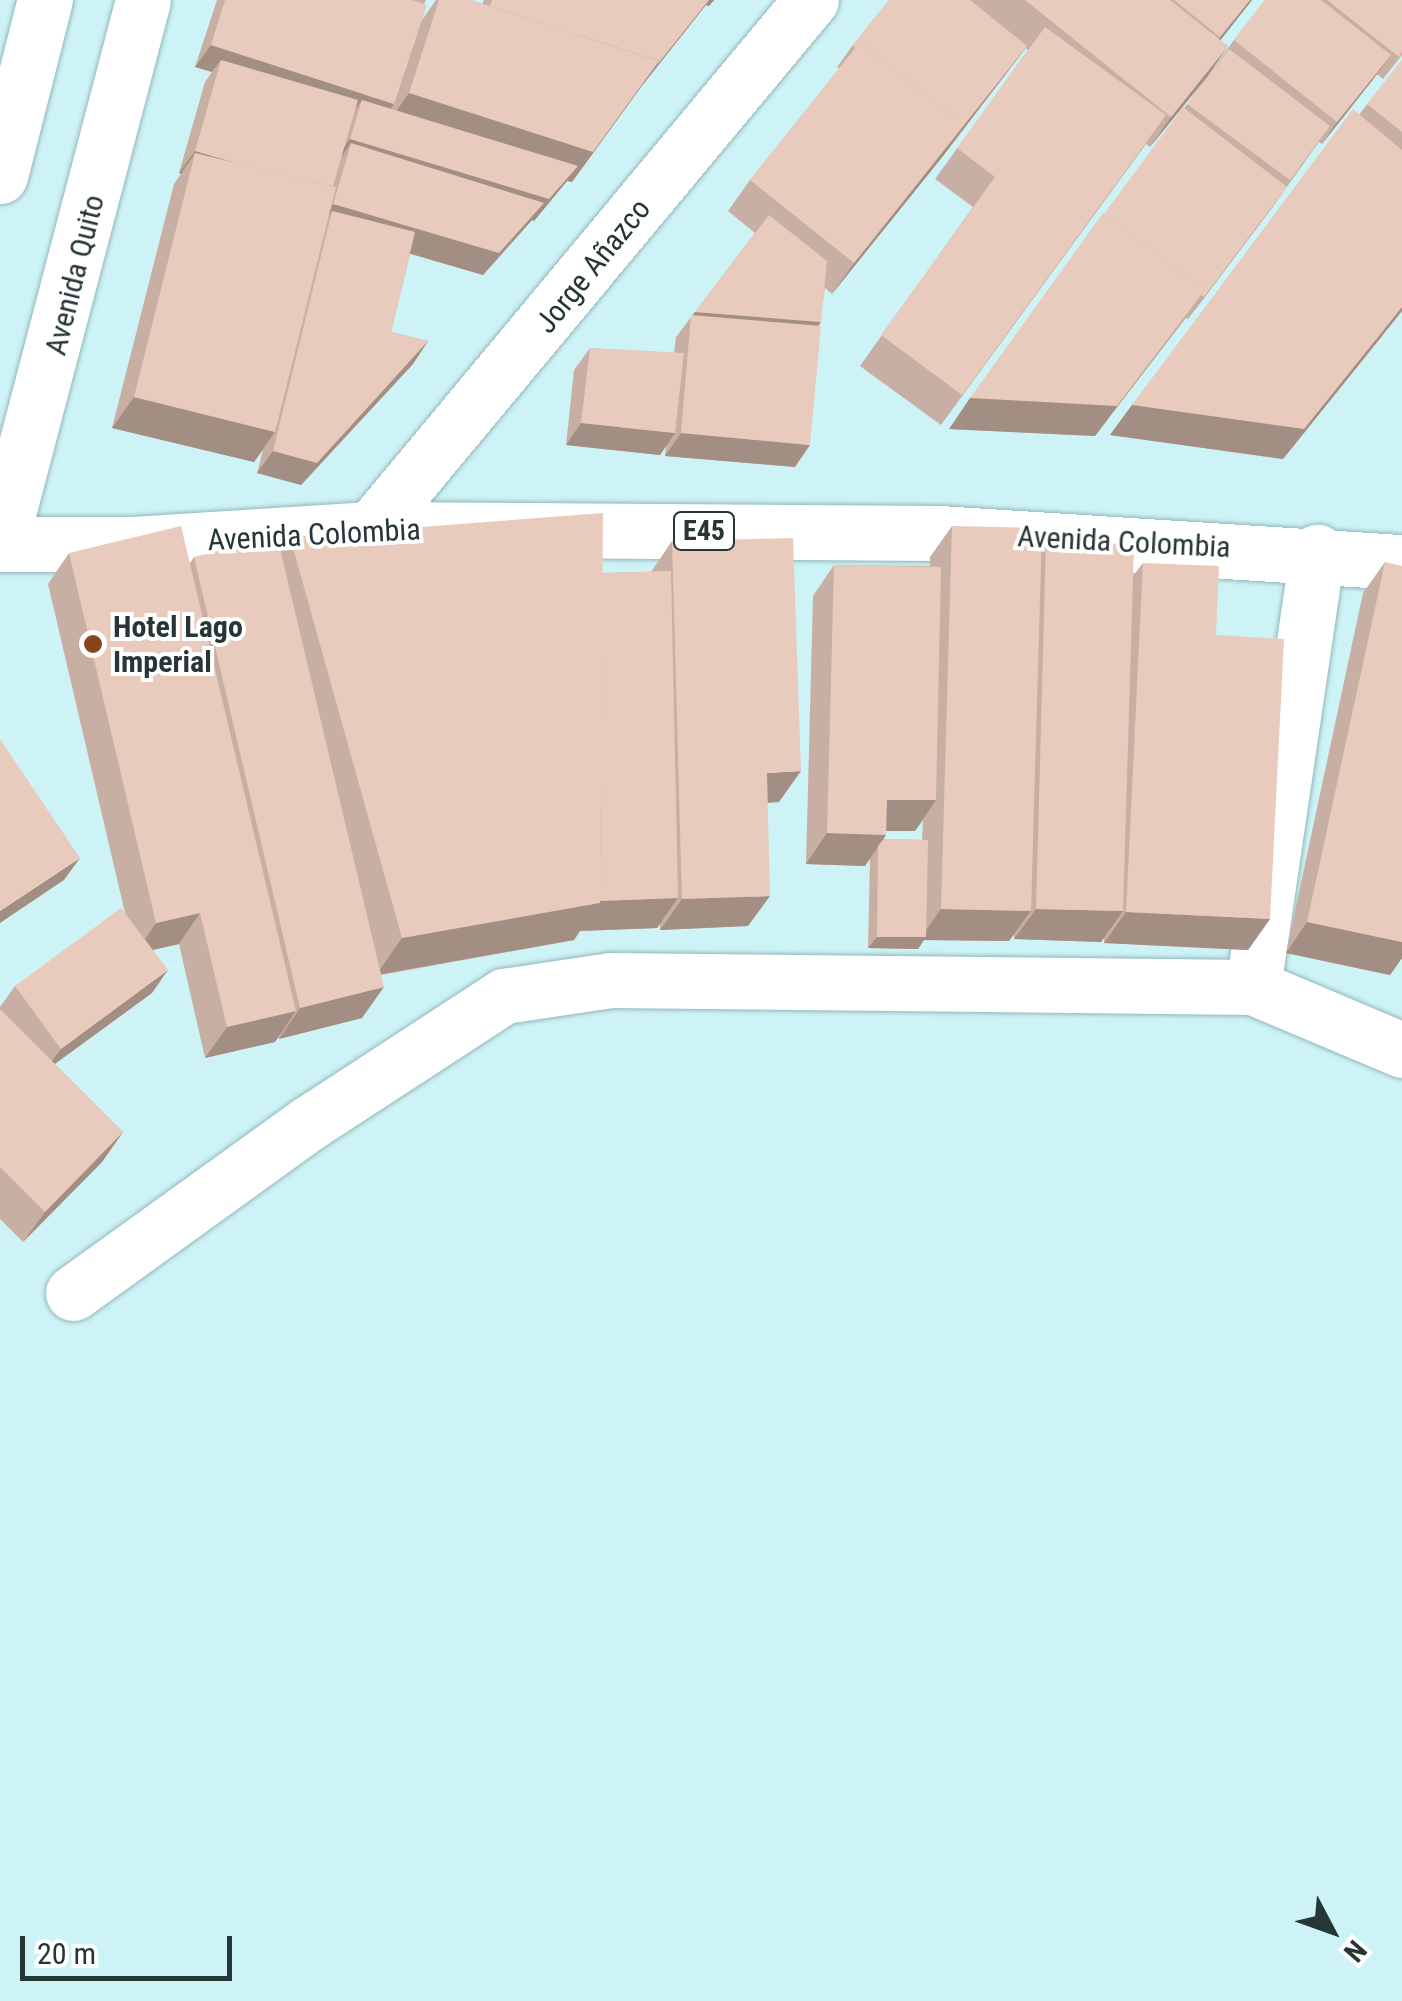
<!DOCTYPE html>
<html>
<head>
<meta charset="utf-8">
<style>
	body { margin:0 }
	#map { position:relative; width:1402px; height:2001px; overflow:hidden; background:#cdf3f7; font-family:"Roboto Condensed",sans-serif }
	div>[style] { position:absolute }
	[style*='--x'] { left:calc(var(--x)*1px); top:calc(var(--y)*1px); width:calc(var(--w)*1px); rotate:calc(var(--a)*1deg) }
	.roads { filter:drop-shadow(0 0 2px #93b7bb) drop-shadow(0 0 2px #93b7bb) }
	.minor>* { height:55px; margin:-27.5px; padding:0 27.5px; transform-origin:27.5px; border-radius:27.5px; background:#fff }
	.major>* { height:55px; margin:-27.5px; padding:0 27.5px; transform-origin:27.5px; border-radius:27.5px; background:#fff }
	.highway>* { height:55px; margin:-27.5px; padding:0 27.5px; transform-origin:27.5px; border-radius:27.5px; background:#fff }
	.wall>* { inset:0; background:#c8afa3 }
	.shaded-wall>* { inset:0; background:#a38e84 }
	.building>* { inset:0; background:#e9cbbd }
	.dots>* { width:28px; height:28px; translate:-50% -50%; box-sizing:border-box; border:5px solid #fff; border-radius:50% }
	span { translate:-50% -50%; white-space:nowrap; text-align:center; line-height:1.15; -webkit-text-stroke:8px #fff; paint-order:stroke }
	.shield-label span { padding:2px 8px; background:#fff; border:2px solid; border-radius:8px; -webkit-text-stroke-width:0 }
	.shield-label { font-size:28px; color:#263536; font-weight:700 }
	.street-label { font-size:30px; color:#263536 }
	.poi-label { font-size:30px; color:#263536; font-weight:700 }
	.left { translate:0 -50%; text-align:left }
	.north { position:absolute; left:1282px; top:1881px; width:100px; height:100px; -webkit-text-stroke:8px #fff; paint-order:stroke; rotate:131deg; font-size:28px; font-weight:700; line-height:40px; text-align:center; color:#263536 }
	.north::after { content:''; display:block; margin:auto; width:35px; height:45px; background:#263536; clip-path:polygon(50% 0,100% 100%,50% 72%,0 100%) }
	.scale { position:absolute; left:20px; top:1936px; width:212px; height:45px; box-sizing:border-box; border:5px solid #263536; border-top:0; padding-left:12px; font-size:30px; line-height:35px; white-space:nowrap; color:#263536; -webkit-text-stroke:8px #fff; paint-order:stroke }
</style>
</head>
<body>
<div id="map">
	<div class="roads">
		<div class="minor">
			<i style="--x:371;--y:529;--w:688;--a:-50.25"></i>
			<i style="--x:1253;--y:987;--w:440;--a:-81.6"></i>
			<i style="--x:73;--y:1293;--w:291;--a:-35.8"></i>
			<i style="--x:309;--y:1123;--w:233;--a:-33.1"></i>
			<i style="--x:504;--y:996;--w:108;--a:-8.5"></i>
			<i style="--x:611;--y:980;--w:642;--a:0.62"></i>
			<i style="--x:1253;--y:987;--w:162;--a:22.9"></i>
		</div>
		<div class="major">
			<i style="--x:5;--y:544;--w:128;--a:0"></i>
			<i style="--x:133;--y:544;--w:238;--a:-3.6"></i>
			<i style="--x:371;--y:529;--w:568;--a:0.4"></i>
			<i style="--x:939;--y:533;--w:464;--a:3.6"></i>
		</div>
		<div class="highway">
			<i style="--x:0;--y:176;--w:182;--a:-75.7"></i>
			<i style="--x:0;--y:544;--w:562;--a:-75.27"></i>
		</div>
	</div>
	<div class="wall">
		<i style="clip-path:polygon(217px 0,426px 0,424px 4px,422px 20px,436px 0,471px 0,482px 4px,484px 0,714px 0,709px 6px,706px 5px,641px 87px,572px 182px,567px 181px,534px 221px,532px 220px,483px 275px,410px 254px,391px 332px,428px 341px,413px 364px,301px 485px,257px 473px,263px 450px,254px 462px,112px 428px,174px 184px,181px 174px,179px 173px,205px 82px,212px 72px,195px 67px)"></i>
		<i style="clip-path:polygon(889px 0,1252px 0,1220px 40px,1228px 46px,1207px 77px,1150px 147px,1146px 144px,941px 425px,860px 366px,973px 207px,935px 179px,1028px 50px,1026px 48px,943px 156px,832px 294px,825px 288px,795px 467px,665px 456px,666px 446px,660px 455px,566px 445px,574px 370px,590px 348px,674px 353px,676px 337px,755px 233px,728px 211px,750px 180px,839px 69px,837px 67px,853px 45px)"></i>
		<i style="clip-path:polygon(1265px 0,1402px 0,1402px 55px,1383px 79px,1377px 74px,1322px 144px,1319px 142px,1271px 209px,1188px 319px,1186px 318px,1095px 436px,949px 429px,1234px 40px)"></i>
		<i style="clip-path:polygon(1402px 60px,1402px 311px,1283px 459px,1110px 435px,1132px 405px)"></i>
		<i style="clip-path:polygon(evenodd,952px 526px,1041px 549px,1046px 542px,1133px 576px,1143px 563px,1216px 635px,1270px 919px,1248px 950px,1104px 943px,1104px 938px,1101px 942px,1014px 939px,1014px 934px,1009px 941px,924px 940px,918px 949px,868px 948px,870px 858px,865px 866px,806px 864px,813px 596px,834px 565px,930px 566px,930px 557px,952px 526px,923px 820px,922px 840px,884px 839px,886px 831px,915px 831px,923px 820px)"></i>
		<i style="clip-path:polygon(290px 537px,602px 573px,651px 572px,672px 541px,779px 802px,767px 803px,748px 926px,660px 930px,660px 924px,657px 928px,580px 931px,574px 940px,381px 975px,362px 1018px,279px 1039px,278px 1037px,275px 1042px,205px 1058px,179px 944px,152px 950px,152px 993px,55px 1064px,123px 1132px,102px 1162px,23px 1242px,0 1219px,0 1007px,15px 986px,125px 913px,48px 584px,69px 553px,190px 563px,194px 557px,281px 550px)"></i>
		<i style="clip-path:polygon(1385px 562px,1402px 942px,1402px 958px,1390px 975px,1286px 953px,1363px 593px)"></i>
	</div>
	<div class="shaded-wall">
		<i style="clip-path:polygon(690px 0,714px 0,709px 6px,706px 5px,641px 87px,572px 182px,567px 181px,534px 221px,532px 220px,483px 275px,328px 229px,332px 211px,321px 227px,333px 204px,351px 143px,338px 162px,334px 162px,350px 139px,387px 124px,409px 93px)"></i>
		<i style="clip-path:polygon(1250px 0,1252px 0,1205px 60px,1220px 37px)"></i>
		<i style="clip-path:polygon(211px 45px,394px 104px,379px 127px,362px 100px,350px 117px,221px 60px,212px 72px,195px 67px)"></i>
		<i style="clip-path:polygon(1027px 46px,943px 156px,832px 294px,854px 263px)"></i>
		<i style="clip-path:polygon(1228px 46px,1207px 77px,1150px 147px,1171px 117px)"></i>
		<i style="clip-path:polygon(1391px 55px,1375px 77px,1322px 144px,1337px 122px)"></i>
		<i style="clip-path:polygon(195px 151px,332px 190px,195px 153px,181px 174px,179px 173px)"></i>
		<i style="clip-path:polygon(1287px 187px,1271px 209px,1188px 319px,1204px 297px)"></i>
		<i style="clip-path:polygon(1205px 290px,1095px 436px,949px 429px,970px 398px)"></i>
		<i style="clip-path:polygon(1402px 307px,1402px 311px,1283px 459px,1110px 435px,1132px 405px)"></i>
		<i style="clip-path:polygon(695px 312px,821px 322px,806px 344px,691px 318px)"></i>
		<i style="clip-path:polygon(428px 341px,413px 364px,301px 485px,257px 473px,273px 451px)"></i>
		<i style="clip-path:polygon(134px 397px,275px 432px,254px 462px,112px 428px)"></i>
		<i style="clip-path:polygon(581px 423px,675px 433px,660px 455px,566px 445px)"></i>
		<i style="clip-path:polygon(681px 433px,810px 445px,795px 467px,665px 456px)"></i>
		<i style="clip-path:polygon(801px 771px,779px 802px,745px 804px,767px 773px)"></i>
		<i style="clip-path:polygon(887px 800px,936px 800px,915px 831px,866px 831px)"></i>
		<i style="clip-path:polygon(827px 833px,886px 835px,865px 866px,806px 864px)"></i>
		<i style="clip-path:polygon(80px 858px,64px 880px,0 923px,0 911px)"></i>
		<i style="clip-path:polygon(770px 896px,748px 926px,660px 930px,682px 899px)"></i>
		<i style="clip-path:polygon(678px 898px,657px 928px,580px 931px,574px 940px,376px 975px,402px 938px,598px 901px)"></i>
		<i style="clip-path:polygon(941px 909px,1031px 911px,1009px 941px,924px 940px,918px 949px,868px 948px,877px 937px,921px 937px)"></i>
		<i style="clip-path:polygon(1036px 909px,1123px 911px,1101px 942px,1014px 939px)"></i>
		<i style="clip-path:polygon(1126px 912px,1270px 919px,1248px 950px,1104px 943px)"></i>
		<i style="clip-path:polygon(200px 913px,179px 944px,135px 954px,156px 923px)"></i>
		<i style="clip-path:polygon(1307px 922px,1402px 942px,1402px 958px,1390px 975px,1286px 953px)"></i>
		<i style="clip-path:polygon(168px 970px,152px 993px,45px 1071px,61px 1049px)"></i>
		<i style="clip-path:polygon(384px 987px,362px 1018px,279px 1039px,300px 1008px)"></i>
		<i style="clip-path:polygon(296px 1011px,275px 1042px,205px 1058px,227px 1027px)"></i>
		<i style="clip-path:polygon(123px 1132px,102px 1162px,23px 1242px,45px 1212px)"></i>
	</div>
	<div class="building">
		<i style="clip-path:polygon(225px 0,412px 0,427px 5px,394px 104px,211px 45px)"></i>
		<i style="clip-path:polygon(439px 0,471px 0,659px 61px,593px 152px,409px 93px)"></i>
		<i style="clip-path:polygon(492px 0,709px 0,657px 65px,659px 61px,490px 6px)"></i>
		<i style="clip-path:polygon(889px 0,970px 0,1027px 46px,964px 125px,860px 42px,856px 48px,853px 45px)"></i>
		<i style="clip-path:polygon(1025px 0,1170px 0,1228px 46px,1171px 117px)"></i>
		<i style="clip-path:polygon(1174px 0,1250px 0,1220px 37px)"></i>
		<i style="clip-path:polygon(1265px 0,1321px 0,1391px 55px,1337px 122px,1234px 40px)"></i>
		<i style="clip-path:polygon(1327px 0,1402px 0,1402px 52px,1399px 57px)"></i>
		<i style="clip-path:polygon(1045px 27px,1166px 115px,962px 395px,881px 335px,995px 177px,957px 148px)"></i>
		<i style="clip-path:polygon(860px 42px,964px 125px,854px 263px,750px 180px)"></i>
		<i style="clip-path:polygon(1229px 49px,1330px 126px,1290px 180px,1187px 104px)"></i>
		<i style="clip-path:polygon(221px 60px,358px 100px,333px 186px,243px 165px,195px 151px)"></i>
		<i style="clip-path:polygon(1402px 60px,1402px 132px,1367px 104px)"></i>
		<i style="clip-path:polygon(362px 100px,578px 166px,549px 199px,350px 139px)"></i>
		<i style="clip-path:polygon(1183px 107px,1287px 187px,1204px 297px,1201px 295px,1205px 290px,1104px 214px)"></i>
		<i style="clip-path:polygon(1353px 109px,1402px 150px,1402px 307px,1304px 429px,1132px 405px)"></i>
		<i style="clip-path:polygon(351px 143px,544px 203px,499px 253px,333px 204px)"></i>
		<i style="clip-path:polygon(195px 153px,336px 187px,275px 432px,134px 397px)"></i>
		<i style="clip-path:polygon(332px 211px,415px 232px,391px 332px,428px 341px,317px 463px,273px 451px)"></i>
		<i style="clip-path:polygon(1103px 213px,1205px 290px,1117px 406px,970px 398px)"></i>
		<i style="clip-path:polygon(769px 215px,827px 261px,821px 322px,695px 312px)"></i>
		<i style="clip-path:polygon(691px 315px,821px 326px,810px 445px,681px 433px)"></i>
		<i style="clip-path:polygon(590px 348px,684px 353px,675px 433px,581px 423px)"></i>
		<i style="clip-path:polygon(603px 513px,600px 903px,402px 938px,290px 537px)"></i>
		<i style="clip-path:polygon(181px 526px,296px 1011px,227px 1027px,200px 913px,156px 923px,69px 553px)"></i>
		<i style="clip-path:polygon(952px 526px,1042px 528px,1031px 911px,941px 909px)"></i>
		<i style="clip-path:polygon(277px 536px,384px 987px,300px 1008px,194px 557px)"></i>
		<i style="clip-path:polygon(793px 538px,801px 771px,767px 773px,770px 896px,682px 899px,672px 541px)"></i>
		<i style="clip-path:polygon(1046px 542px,1134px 544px,1123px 911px,1036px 909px)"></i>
		<i style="clip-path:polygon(1385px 562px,1402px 566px,1402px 942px,1307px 922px)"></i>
		<i style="clip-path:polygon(1143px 563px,1219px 566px,1216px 635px,1284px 639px,1270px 919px,1126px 912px)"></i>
		<i style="clip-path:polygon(834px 565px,941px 567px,936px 800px,887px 800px,886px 835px,827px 833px)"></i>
		<i style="clip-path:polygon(671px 571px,678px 898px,600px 901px,602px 573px)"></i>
		<i style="clip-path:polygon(0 739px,80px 858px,0 911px)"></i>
		<i style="clip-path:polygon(884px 839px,928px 840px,926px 937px,877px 937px,878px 846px)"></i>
		<i style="clip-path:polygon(121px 908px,168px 970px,61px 1049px,15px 986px)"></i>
		<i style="clip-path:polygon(0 1009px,123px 1132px,45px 1212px,0 1167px)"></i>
	</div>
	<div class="dots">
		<i style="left:93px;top:644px;background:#8a441d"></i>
	</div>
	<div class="shield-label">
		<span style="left:704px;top:531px">E45</span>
	</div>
	<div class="street-label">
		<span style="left:593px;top:266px;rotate:-51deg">Jorge Añazco</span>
		<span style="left:75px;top:275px;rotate:-76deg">Avenida Quito</span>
		<span style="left:314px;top:535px;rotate:-3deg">Avenida Colombia</span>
		<span style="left:1124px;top:542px;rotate:3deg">Avenida Colombia</span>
	</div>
	<div class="poi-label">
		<span class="left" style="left:113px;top:644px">Hotel Lago<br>Imperial</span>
	</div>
	<div class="north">N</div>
	<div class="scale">20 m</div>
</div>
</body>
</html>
